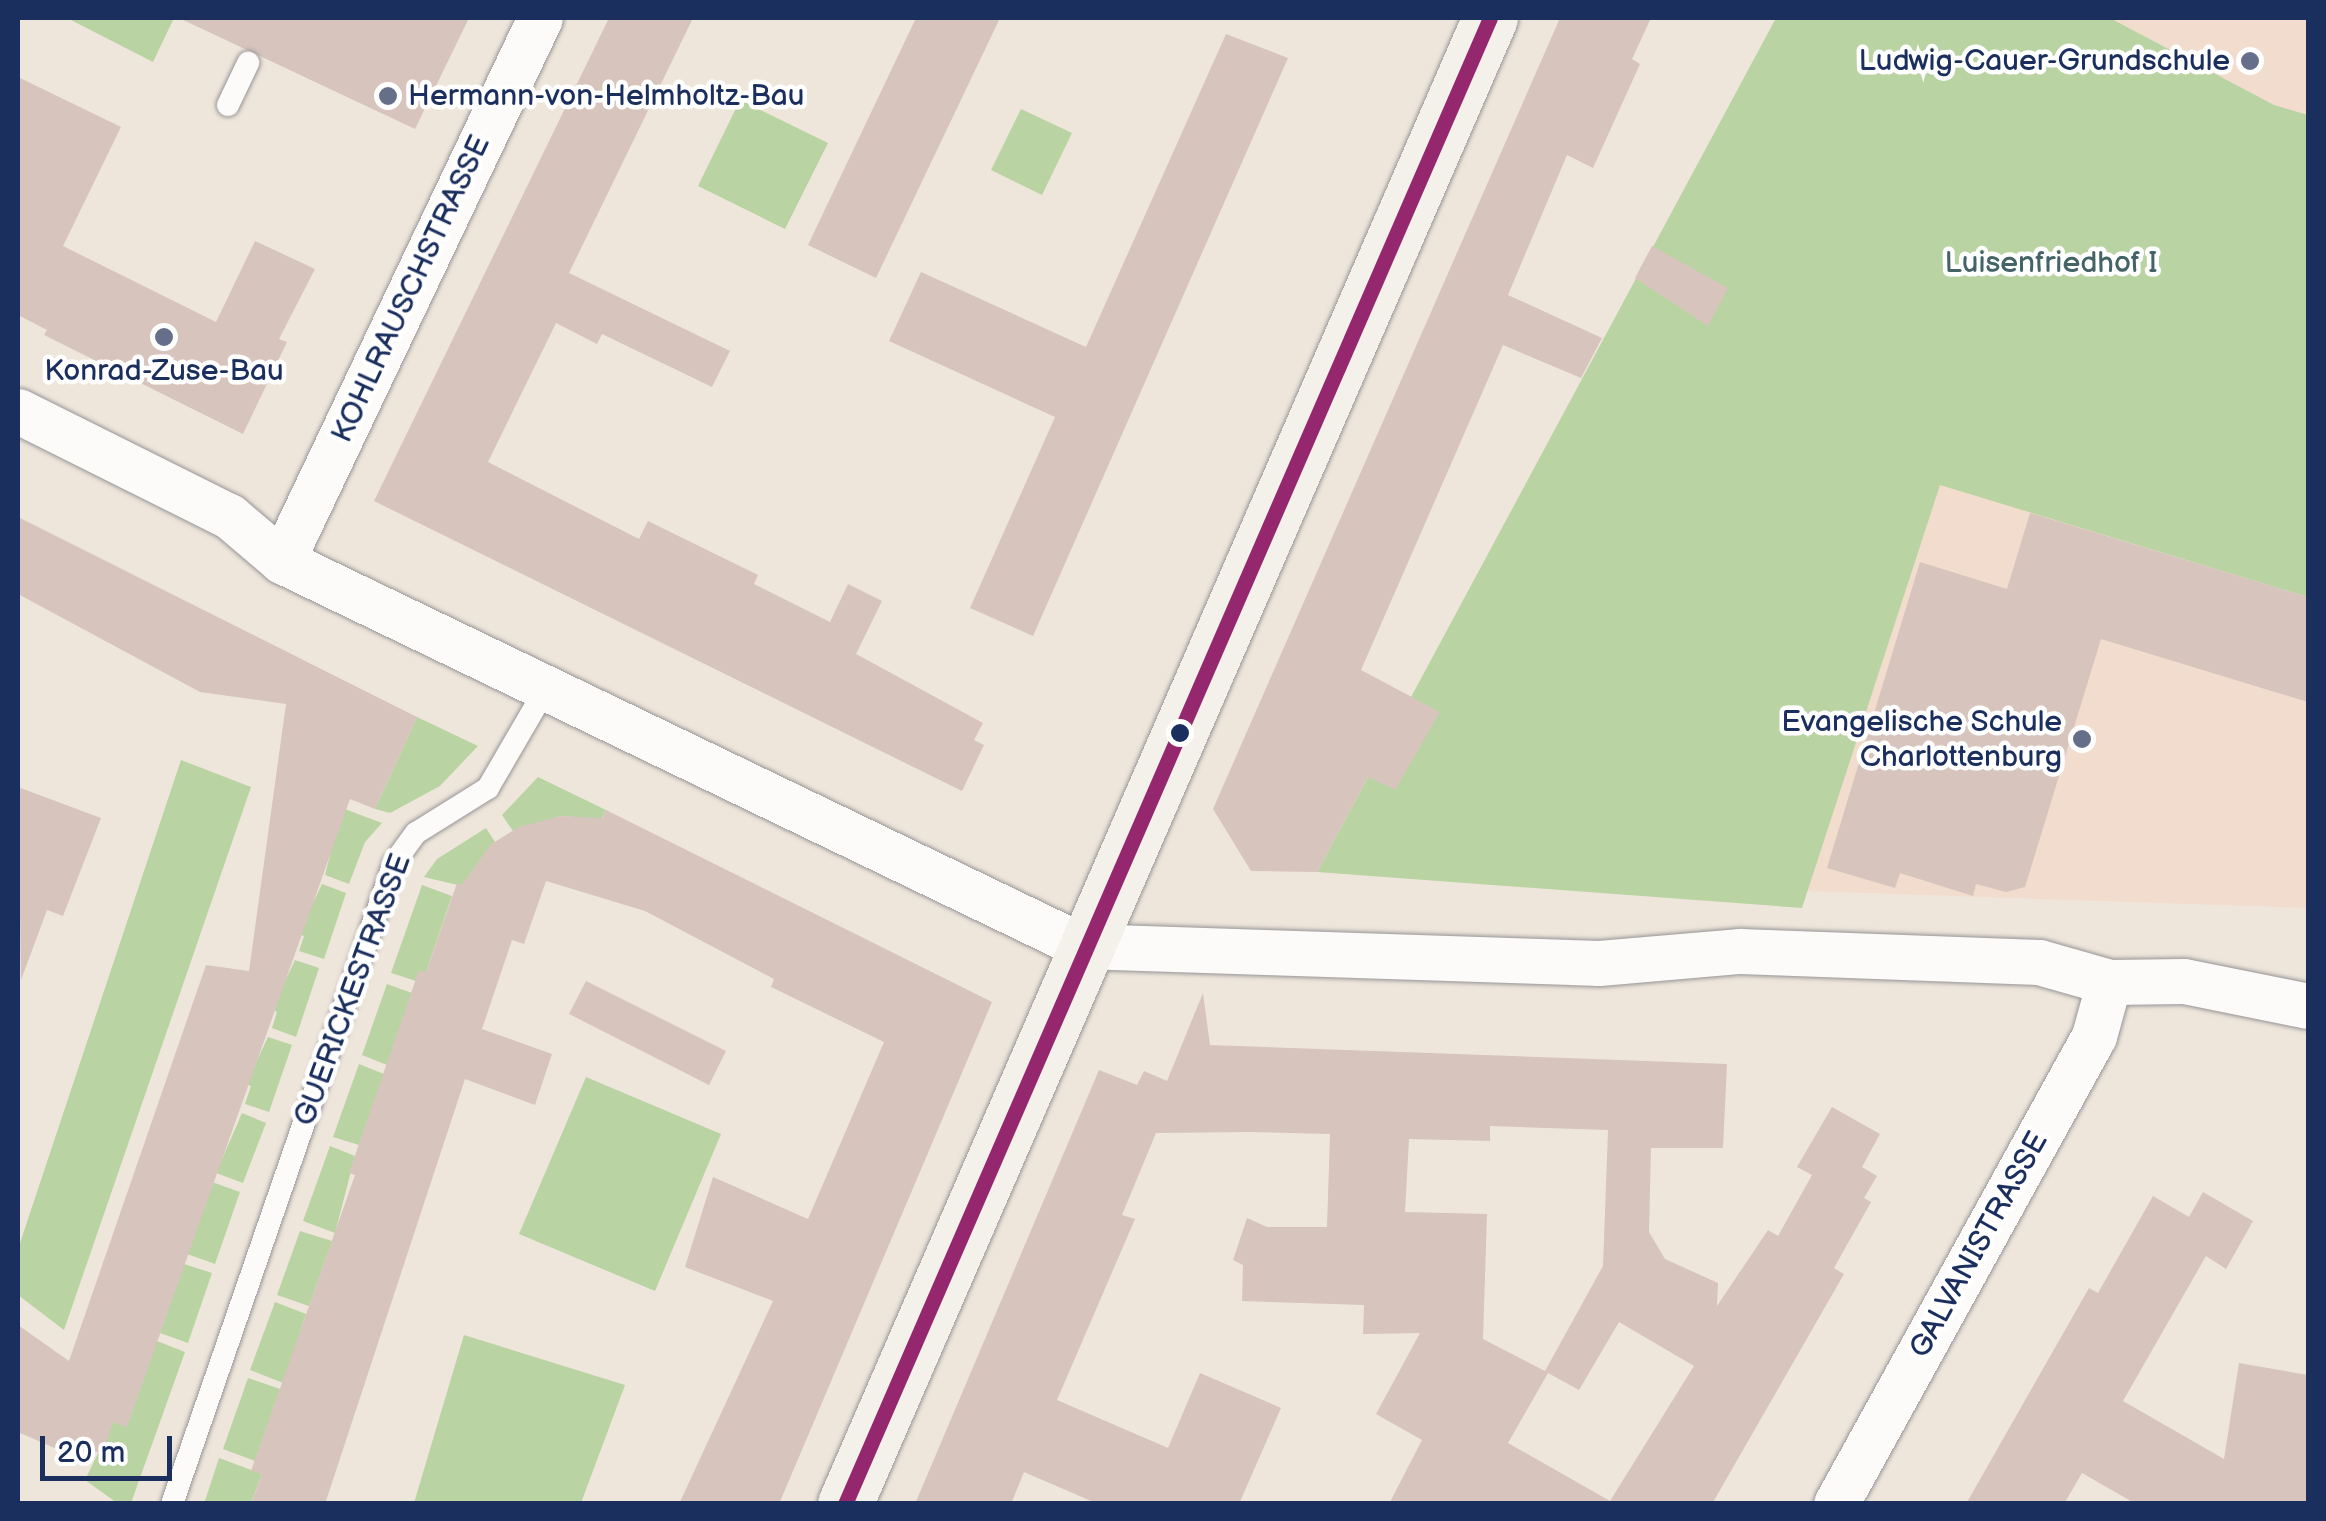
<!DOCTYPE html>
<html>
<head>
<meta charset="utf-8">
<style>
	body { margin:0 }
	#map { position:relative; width:2326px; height:1521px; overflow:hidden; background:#efe6db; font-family:"Balsamiq Sans",sans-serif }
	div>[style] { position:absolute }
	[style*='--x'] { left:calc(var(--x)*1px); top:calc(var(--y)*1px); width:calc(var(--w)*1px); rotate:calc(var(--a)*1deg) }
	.built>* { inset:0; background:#f2dccd }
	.green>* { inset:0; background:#b9d3a3 }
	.building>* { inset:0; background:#d6c4bd }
	.roads { filter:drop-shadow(0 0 2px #969597) drop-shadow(0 0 2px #969597) }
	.lane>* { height:22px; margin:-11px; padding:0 11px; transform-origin:11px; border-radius:11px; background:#fdfbfa }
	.street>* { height:45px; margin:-22.5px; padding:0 22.5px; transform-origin:22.5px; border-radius:22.5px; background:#fdfbfa }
	.secondary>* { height:55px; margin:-27.5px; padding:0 27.5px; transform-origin:27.5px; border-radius:27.5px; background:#f4f1eb }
	.bus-1>* { height:15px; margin:-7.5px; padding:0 7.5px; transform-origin:7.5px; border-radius:7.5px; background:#95276e }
	.dots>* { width:28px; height:28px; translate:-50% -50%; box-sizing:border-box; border:5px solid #fff; border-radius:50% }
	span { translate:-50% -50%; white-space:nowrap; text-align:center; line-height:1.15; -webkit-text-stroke:9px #fff; paint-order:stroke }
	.poi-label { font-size:30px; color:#1b2f5e }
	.right { translate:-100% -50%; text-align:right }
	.left { translate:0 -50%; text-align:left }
	.park-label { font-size:30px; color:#436366 }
	.street-label { font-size:30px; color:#1b2f5e }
	.frame { position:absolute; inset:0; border:20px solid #1b2f5e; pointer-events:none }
	.scale { position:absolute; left:40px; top:1436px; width:132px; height:45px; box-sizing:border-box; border:5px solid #1b2f5e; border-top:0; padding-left:12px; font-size:30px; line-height:35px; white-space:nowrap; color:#1b2f5e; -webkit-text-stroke:8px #fff; paint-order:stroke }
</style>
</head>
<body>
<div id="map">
	<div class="built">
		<i style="clip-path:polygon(2110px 18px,2308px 18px,2308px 115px,2274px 105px)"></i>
		<i style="clip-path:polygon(1939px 484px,2308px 597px,2308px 908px,1806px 891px)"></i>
	</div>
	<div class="green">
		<i style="clip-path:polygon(67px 18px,174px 18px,153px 62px)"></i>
		<i style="clip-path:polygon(1776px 18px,2110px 18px,2274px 105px,2308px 115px,2308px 597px,1940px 485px,1802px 908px,1317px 872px)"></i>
		<i style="clip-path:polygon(740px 100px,828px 143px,785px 229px,698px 186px)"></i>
		<i style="clip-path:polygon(1021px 109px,1072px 133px,1042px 195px,991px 170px)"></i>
		<i style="clip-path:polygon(417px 717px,478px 746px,440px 786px,390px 813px,375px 809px)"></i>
		<i style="clip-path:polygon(181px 760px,251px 787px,64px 1330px,18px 1295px,18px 1249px)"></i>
		<i style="clip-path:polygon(538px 777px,606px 810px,601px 819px,561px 816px,513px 831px,502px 815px)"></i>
		<i style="clip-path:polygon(342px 808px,382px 823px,365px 842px,349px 884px,325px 875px)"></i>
		<i style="clip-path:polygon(486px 828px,495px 842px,466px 887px,424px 877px,437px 859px)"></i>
		<i style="clip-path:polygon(322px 884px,346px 893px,324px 959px,299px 951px,304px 936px,298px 934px)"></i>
		<i style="clip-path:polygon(422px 885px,452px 896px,426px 972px,416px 981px,391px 973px)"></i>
		<i style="clip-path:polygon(295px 960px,319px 968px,296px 1037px,272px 1028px,277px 1012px,272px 1009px)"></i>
		<i style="clip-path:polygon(387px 984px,412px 993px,387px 1065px,362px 1055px)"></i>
		<i style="clip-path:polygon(268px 1037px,292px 1045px,269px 1112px,245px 1104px,251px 1086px,246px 1084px)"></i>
		<i style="clip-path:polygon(359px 1064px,384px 1074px,359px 1145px,333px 1137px)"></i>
		<i style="clip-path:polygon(586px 1077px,721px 1134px,655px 1291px,519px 1234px)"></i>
		<i style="clip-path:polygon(242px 1113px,266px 1123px,243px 1183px,216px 1173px)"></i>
		<i style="clip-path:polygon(330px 1146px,355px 1156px,335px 1233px,303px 1221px)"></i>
		<i style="clip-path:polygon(212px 1182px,240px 1192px,215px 1264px,187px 1254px)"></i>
		<i style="clip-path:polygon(300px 1231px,332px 1241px,309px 1306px,277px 1295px)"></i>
		<i style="clip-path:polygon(184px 1264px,212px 1273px,188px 1343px,160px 1333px)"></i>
		<i style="clip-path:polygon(275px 1302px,306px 1314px,283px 1383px,250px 1370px)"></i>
		<i style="clip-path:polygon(464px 1335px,625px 1385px,581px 1503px,414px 1503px)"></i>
		<i style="clip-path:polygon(157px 1341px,185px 1352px,131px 1503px,117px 1503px,85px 1480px,113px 1422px,127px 1426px)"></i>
		<i style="clip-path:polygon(248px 1378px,280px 1389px,255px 1461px,223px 1449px)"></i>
		<i style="clip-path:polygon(219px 1458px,262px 1474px,251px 1503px,204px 1504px)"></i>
	</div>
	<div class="building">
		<i style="clip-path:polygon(179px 18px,469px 18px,415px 129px)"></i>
		<i style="clip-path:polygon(609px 18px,693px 18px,569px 273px,730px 351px,712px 387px,602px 334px,597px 344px,556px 323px,488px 462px,639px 539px,648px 521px,758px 575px,754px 584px,830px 622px,848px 584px,882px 601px,856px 654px,983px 723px,974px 740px,984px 745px,962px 791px,374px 501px)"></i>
		<i style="clip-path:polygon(916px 18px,1000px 18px,876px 278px,808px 245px)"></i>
		<i style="clip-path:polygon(1560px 18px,1651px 18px,1632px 59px,1640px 64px,1593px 168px,1567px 155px,1508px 295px,1602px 338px,1581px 378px,1503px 345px,1361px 670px,1440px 712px,1395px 790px,1368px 777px,1317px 872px,1251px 871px,1213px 809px)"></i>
		<i style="clip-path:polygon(1226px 34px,1288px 58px,1033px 636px,970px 608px,1055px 417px,889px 341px,921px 272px,1086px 347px)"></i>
		<i style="clip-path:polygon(18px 77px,121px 127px,63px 246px,216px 322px,255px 241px,315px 269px,279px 339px,287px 342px,243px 434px,44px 335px,47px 330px,18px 315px)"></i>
		<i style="clip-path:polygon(1652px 246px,1728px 288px,1708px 326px,1635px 278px)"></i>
		<i style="clip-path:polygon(2030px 513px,2308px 597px,2308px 702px,2101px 639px,2025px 887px,2006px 892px,1976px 884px,1973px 896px,1900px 873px,1895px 888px,1827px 868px,1920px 562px,2007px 589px)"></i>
		<i style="clip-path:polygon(18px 517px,417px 717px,375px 809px,350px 799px,127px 1427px,113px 1422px,103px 1454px,71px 1443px,66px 1453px,18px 1432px,18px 1325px,69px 1361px,206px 965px,249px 971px,286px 704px,200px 692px,18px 594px)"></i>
		<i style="clip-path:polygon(18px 787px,101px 818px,63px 916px,47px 910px,21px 980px)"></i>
		<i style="clip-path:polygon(606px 810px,992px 1002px,779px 1504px,679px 1504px,773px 1301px,685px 1267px,713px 1177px,808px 1219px,884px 1042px,771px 987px,774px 979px,645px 911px,546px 881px,524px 944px,512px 940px,482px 1029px,552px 1054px,535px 1105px,465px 1079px,325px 1504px,251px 1504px,262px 1474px,251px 1471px,355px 1175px,349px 1173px,419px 970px,426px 972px,457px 883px,462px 885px,490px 845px,519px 827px,561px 816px,602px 818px)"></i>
		<i style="clip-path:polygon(586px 981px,726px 1051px,709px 1085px,569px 1014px)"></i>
		<i style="clip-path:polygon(evenodd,1203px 993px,1210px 1045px,1727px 1064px,1723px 1148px,1651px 1148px,1649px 1232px,1665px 1259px,1718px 1283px,1717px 1306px,1768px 1230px,1778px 1236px,1812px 1175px,1797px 1167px,1832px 1107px,1880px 1134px,1862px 1167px,1877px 1176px,1864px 1198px,1871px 1202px,1834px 1268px,1844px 1274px,1712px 1504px,1389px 1504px,1422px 1440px,1376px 1414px,1420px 1333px,1363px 1334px,1364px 1305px,1242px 1301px,1243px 1265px,1233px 1260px,1247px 1218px,1267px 1227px,1327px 1227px,1330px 1134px,1250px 1132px,1156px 1133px,1122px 1215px,1135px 1219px,1057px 1400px,1168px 1448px,1200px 1373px,1281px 1408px,1239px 1504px,1098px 1504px,1024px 1472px,1011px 1504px,915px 1504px,1099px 1070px,1137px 1085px,1144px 1071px,1167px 1081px,1203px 993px,1490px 1126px,1608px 1130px,1603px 1266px,1545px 1371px,1483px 1339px,1487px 1214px,1405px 1212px,1409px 1139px,1490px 1141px,1490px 1126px,1203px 993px,1619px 1322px,1694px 1366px,1610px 1501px,1508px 1443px,1548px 1373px,1579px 1390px,1619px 1322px)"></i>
		<i style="clip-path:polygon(2203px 1192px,2253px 1221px,2226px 1269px,2206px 1256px,2123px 1401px,2224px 1459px,2239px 1363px,2308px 1375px,2308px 1504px,2136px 1504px,2082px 1473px,2064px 1504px,1966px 1504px,2089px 1288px,2098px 1293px,2153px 1196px,2189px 1217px)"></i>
	</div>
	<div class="roads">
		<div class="lane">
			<i style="--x:228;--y:105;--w:47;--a:-64.5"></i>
			<i style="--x:172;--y:1504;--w:678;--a:-70.9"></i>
			<i style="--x:394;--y:863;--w:37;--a:-54"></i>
			<i style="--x:416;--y:833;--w:85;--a:-32"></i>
			<i style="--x:488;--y:788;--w:113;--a:-59.8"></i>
		</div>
		<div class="street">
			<i style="--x:18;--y:411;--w:236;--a:26.5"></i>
			<i style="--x:229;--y:516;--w:70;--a:40.3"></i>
			<i style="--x:282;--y:561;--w:888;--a:25.7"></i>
			<i style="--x:1082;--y:946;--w:517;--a:1.88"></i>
			<i style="--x:1599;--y:963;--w:142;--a:-4.9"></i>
			<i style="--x:1740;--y:951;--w:299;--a:2.1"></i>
			<i style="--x:2039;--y:962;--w:73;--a:15.9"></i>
			<i style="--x:2109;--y:982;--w:75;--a:-0.8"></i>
			<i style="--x:2184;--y:981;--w:126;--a:11.4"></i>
			<i style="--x:282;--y:561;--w:601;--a:-64.59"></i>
			<i style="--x:1836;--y:1504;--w:534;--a:-61.13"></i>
			<i style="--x:2094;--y:1036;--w:56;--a:-74.5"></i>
		</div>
		<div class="secondary">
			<i style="--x:845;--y:1504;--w:1620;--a:-66.54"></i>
		</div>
	</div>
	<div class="bus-1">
		<i style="--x:845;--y:1504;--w:1620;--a:-66.54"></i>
	</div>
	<div class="dots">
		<i style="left:2250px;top:61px;background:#656f8a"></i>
		<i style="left:388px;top:96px;background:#656f8a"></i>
		<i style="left:164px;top:337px;background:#656f8a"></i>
		<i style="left:1180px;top:733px;background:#1b2f5e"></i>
		<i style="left:2082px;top:739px;background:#656f8a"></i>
	</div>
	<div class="poi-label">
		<span class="right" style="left:2230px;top:61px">Ludwig-Cauer-Grundschule</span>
		<span class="left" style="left:408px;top:96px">Hermann-von-Helmholtz-Bau</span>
		<span style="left:164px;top:371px">Konrad-Zuse-Bau</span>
		<span class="right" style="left:2062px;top:739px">Evangelische Schule<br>Charlottenburg</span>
	</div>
	<div class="park-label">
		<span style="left:2051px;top:263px">Luisenfriedhof I</span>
	</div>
	<div class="street-label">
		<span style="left:411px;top:289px;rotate:-65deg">KOHLRAUSCHSTRASSE</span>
		<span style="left:353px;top:990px;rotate:-70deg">GUERICKESTRASSE</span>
		<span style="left:1979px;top:1245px;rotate:-61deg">GALVANISTRASSE</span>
	</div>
	<div class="frame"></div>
	<div class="scale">20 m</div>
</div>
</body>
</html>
